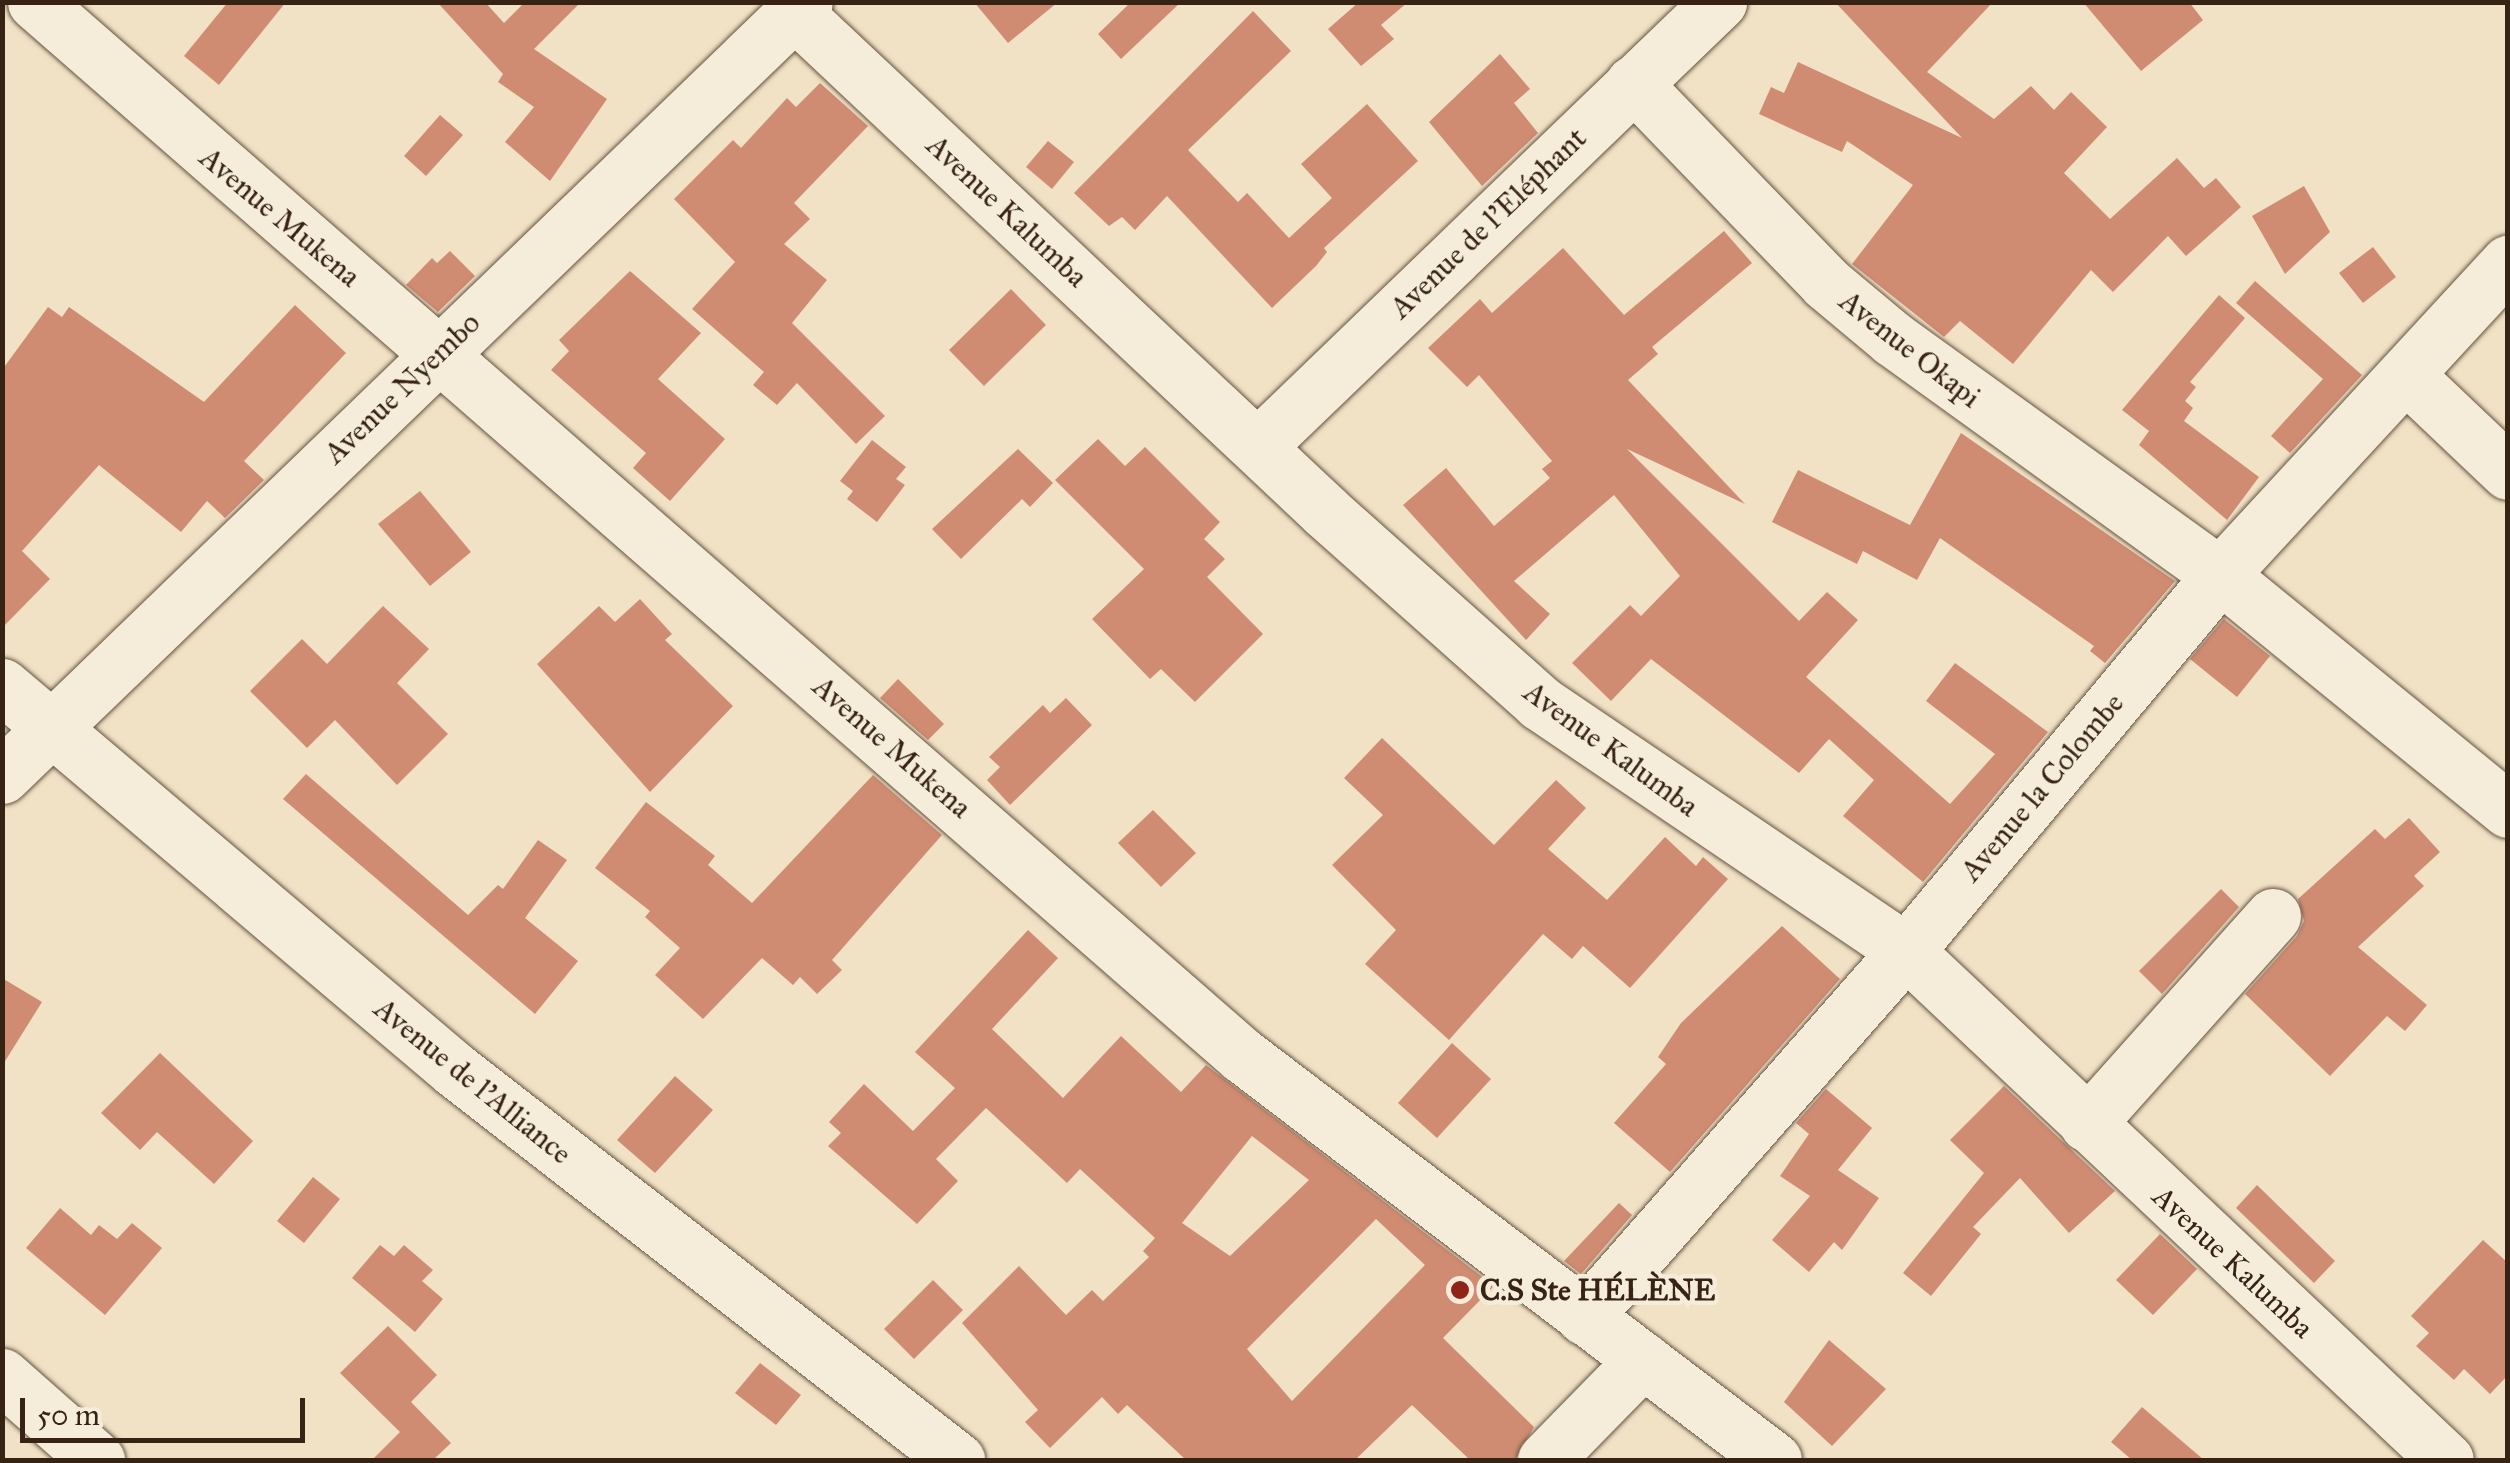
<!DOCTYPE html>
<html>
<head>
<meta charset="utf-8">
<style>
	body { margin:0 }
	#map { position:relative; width:2510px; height:1463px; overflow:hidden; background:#f1e2c6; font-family:"IM FELL Great Primer",serif }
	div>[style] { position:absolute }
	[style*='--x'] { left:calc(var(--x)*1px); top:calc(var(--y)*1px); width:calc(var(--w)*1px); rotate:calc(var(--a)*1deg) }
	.building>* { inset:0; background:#cf8c72 }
	.roads { filter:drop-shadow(0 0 2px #665340) drop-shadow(0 0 2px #665340) }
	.minor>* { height:55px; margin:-27.5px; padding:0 27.5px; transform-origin:27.5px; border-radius:27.5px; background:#f6ecda }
	.dots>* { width:28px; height:28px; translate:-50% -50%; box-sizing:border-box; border:5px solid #f6ecda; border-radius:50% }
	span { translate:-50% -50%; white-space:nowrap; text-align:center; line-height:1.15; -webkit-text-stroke:9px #f6ecda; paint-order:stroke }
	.street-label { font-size:30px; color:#372313 }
	.poi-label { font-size:30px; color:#372313; font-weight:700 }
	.left { translate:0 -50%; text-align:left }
	.frame { position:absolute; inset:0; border:5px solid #372313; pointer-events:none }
	.scale { position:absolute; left:20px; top:1398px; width:285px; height:45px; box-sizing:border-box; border:5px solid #372313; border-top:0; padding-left:12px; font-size:30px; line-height:35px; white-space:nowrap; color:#372313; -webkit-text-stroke:8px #f6ecda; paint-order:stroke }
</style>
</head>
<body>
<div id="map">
	<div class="building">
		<i style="clip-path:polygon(228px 2px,286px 2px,219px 85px,184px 56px)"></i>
		<i style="clip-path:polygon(437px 2px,485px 2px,504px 23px,525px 2px,581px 2px,534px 49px,607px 99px,550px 181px,505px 142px,534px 107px,498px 82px,503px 74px)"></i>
		<i style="clip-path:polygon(974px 2px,1058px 2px,1008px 43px)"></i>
		<i style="clip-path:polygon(1131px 2px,1181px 2px,1121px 59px,1098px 34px)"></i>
		<i style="clip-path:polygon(1359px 2px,1408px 2px,1381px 25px,1394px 39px,1361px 66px,1328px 29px)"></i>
		<i style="clip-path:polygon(1835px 2px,1993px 2px,1927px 72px,1994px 119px,2031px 86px,2054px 110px,2071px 92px,2107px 127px,2064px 173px,2110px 219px,2177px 158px,2204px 188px,2216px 178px,2241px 207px,2186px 256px,2168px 236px,2113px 292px,2091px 270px,2013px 364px,1960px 321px,1944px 337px,1852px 264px,1913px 185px,1847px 141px,1842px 152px,1759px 114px,1771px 87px,1784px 93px,1798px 62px,1962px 138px)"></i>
		<i style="clip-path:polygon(2083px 2px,2189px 2px,2203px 20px,2141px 71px)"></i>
		<i style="clip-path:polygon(1253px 11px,1291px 51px,1188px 150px,1238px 202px,1247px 193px,1289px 238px,1332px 198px,1301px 164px,1367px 104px,1418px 161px,1324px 248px,1327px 252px,1316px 266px,1272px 308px,1167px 196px,1135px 230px,1122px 217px,1109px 226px,1074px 193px)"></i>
		<i style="clip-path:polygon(1500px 54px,1530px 89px,1514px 103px,1538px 133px,1482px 186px,1429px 122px)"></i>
		<i style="clip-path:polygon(820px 83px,868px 126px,794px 203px,810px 219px,784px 244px,827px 280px,792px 323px,885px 416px,856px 444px,797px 383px,777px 405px,753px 385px,764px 372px,692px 309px,735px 262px,674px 199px,733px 140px,741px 148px,787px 98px,796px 107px)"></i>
		<i style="clip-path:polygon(440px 115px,463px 135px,426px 176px,404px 156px)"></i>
		<i style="clip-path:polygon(1048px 141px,1074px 162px,1052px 189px,1026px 167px)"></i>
		<i style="clip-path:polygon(2304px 186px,2330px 232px,2285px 274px,2252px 216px)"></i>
		<i style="clip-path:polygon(1724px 231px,1752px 263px,1652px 347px,1658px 354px,1628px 380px,1745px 504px,1627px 449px,1799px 621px,1827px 592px,1858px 620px,1806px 677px,1950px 804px,1995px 754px,1926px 701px,1955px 663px,2048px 732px,1923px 882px,1843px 816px,1874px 780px,1829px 739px,1799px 773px,1651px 659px,1611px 701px,1572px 663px,1630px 605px,1641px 616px,1680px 576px,1614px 495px,1514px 581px,1550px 614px,1526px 640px,1403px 505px,1446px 468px,1494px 526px,1550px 478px,1542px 469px,1552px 461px,1479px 375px,1467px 387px,1428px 348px,1480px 299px,1492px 313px,1563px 248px,1624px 315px)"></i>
		<i style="clip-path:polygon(2373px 247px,2396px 277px,2363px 303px,2339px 273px)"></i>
		<i style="clip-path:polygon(450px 251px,475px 276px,438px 312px,406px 285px,432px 258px,437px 263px)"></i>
		<i style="clip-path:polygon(630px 271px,701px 333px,658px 379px,725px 439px,670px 501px,633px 468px,646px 453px,551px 370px,569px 351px,559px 340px)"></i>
		<i style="clip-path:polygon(2255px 281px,2362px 375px,2290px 453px,2271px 436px,2323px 379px,2236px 303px)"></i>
		<i style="clip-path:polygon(1011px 289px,1046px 325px,984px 386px,949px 350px)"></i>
		<i style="clip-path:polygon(2219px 295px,2245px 318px,2190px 382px,2196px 387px,2185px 401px,2193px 408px,2184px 421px,2259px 477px,2227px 520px,2139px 445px,2149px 431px,2122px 410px)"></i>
		<i style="clip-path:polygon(295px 305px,346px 353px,244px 461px,264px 480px,225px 518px,207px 501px,181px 532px,99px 465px,22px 551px,50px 579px,2px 628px,2px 370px,48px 307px,62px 317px,69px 307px,204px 402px)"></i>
		<i style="clip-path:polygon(1961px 433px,2175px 581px,2105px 663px,2090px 651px,2094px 646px,1940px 538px,1917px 580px,1863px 551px,1857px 564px,1772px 522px,1798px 470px,1910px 525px)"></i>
		<i style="clip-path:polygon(1098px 439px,1125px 466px,1145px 447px,1220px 522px,1204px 539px,1225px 559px,1207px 577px,1263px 634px,1195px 702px,1161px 669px,1150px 679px,1092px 619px,1144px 569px,1055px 480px)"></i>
		<i style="clip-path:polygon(872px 440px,906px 467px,896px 479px,905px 485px,877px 522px,847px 499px,853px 491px,840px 481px)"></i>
		<i style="clip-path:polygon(1018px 449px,1053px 483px,1030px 507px,1022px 499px,961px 559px,932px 529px)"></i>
		<i style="clip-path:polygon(420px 491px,471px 552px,430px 586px,378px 524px)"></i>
		<i style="clip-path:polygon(640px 599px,672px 634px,665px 640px,733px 706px,650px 792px,537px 664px,599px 606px,615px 622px)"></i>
		<i style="clip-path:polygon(383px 606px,429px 649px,397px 683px,448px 734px,397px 785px,335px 720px,307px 748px,250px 691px,302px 639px,327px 664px)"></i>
		<i style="clip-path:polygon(2224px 619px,2270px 656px,2237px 697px,2190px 659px)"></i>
		<i style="clip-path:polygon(898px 679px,944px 724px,928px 740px,880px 698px)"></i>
		<i style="clip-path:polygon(1066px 698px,1092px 725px,1010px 805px,987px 780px,1000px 767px,989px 757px,1043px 705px,1050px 713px)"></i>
		<i style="clip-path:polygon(1382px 738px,1494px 845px,1556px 780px,1586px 808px,1548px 849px,1607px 900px,1665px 837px,1696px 866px,1703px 857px,1728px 879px,1630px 988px,1583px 946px,1572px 959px,1543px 934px,1449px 1040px,1365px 964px,1396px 930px,1332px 865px,1383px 815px,1344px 778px)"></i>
		<i style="clip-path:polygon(306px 774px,468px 915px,498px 885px,503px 889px,538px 840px,567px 860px,525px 918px,578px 961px,535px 1014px,283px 799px)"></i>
		<i style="clip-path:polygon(873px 775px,942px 835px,832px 960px,842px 970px,817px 994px,800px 977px,793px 985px,762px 958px,703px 1019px,655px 975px,680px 948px,645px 917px,650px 911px,595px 868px,646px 802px,715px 856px,708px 865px,752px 903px)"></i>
		<i style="clip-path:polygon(1153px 810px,1196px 853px,1161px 887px,1118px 843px)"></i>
		<i style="clip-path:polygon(2409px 818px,2440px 852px,2414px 876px,2424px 886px,2358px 947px,2427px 1005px,2405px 1031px,2387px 1016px,2330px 1076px,2245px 994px,2297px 936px,2304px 921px,2298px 899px,2375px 829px,2385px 839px)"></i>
		<i style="clip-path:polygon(2221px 889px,2239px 907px,2162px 994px,2139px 971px)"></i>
		<i style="clip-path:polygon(1782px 926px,1840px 979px,1670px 1172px,1614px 1123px,1666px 1064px,1658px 1057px,1681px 1023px)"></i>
		<i style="clip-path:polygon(evenodd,1028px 930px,1058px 958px,992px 1029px,1063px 1098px,1121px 1036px,1181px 1092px,1206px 1065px,1494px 1286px,1443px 1338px,1534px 1427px,1515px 1460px,1470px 1460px,1412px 1405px,1355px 1460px,1186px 1460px,1127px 1405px,1118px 1414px,1102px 1397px,1050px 1448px,1025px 1422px,1038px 1410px,962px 1323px,1019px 1266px,1066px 1315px,1092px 1290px,1103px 1301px,1149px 1257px,1143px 1251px,1155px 1238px,1080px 1169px,1067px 1183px,986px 1108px,936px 1159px,958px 1181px,917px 1224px,828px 1146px,841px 1133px,829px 1122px,864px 1084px,913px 1131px,955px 1088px,915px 1052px,1028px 930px,1252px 1136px,1309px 1180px,1230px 1256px,1182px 1223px,1252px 1136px,1028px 930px,1376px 1219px,1425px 1265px,1292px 1401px,1247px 1349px,1376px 1219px)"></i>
		<i style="clip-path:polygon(2px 978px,42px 1002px,2px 1066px)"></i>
		<i style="clip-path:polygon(1452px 1043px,1491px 1079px,1437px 1138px,1398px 1103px)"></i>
		<i style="clip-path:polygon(160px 1053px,253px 1141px,214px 1184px,157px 1132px,140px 1150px,101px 1113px)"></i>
		<i style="clip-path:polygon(675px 1076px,713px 1110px,655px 1173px,617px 1140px)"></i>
		<i style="clip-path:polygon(2004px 1086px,2115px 1191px,2069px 1233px,2020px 1178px,1973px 1227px,1981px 1234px,1931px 1296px,1903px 1273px,1984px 1173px,1950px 1140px)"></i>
		<i style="clip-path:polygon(1826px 1089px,1872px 1128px,1838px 1170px,1879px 1198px,1842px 1250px,1834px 1242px,1809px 1272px,1772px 1240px,1810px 1196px,1780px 1176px,1809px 1134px,1796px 1123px)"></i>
		<i style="clip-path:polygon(313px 1177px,340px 1199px,304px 1243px,277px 1221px)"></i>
		<i style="clip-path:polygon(2257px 1185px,2335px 1261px,2314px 1283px,2236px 1208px)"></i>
		<i style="clip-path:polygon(1619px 1203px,1632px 1215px,1581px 1274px,1564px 1261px)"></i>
		<i style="clip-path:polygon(60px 1208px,91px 1235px,99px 1225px,117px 1239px,132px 1223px,162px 1248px,105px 1315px,26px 1248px)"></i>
		<i style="clip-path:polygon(2160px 1234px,2197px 1269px,2153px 1315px,2116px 1280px)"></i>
		<i style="clip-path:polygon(2483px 1240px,2508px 1263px,2508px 1375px,2490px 1394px,2464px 1369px,2454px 1380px,2416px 1346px,2429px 1333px,2411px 1316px)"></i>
		<i style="clip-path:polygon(380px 1245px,394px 1256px,404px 1245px,433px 1270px,422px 1281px,443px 1299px,415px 1332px,352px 1278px)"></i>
		<i style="clip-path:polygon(933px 1280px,963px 1310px,914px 1359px,884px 1329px)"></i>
		<i style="clip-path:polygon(388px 1326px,437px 1375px,411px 1402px,451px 1443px,433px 1460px,372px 1460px,400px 1432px,340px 1373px)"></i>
		<i style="clip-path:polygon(1829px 1340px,1886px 1389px,1832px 1446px,1784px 1402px)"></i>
		<i style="clip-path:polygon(760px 1363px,801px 1395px,776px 1425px,735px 1393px)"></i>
		<i style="clip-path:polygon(2142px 1407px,2204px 1460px,2132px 1460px,2111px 1442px)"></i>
	</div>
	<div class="roads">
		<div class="minor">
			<i style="--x:35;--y:2;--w:1603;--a:41.11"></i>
			<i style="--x:1243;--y:1056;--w:667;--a:37.26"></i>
			<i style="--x:794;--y:12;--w:730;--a:43.22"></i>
			<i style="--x:1326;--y:512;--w:287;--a:41.7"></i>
			<i style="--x:1540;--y:703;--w:442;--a:34.1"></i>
			<i style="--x:1906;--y:951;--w:742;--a:43.31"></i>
			<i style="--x:1633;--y:83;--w:278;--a:46"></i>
			<i style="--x:1826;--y:283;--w:87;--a:39.9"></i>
			<i style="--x:1893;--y:339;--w:403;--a:35.8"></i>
			<i style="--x:2220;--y:575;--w:372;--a:39.2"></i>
			<i style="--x:2408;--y:377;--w:138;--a:43.5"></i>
			<i style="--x:1259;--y:445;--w:639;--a:-43.92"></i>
			<i style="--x:2;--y:686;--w:594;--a:40.29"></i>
			<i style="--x:455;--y:1070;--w:636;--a:37.84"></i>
			<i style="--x:2;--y:776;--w:1115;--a:-43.95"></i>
			<i style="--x:2087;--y:1124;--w:279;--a:-48.2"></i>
			<i style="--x:1584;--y:1317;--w:487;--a:-48.7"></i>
			<i style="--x:1906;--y:951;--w:490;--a:-50.1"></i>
			<i style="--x:2220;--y:575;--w:425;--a:-47.3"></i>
			<i style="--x:2;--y:1376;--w:127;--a:41.5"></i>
			<i style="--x:1545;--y:1460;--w:140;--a:-45.6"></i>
		</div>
	</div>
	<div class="dots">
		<i style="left:1460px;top:1290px;background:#8f2418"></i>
	</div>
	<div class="street-label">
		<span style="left:1007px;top:211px;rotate:43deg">Avenue Kalumba</span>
		<span style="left:280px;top:217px;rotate:40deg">Avenue Mukena</span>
		<span style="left:1488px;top:223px;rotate:-44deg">Avenue de l'Eléphant</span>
		<span style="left:1910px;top:349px;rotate:38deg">Avenue Okapi</span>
		<span style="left:402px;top:388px;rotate:-44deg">Avenue Nyembo</span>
		<span style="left:892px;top:747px;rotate:41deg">Avenue Mukena</span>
		<span style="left:1611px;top:749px;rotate:36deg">Avenue Kalumba</span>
		<span style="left:2042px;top:787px;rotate:-50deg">Avenue la Colombe</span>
		<span style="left:473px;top:1081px;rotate:39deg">Avenue de l'Alliance</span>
		<span style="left:2233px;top:1262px;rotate:43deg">Avenue Kalumba</span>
	</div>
	<div class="poi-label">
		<span class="left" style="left:1480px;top:1290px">C.S Ste HÉLÈNE</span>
	</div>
	<div class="frame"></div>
	<div class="scale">50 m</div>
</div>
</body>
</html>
